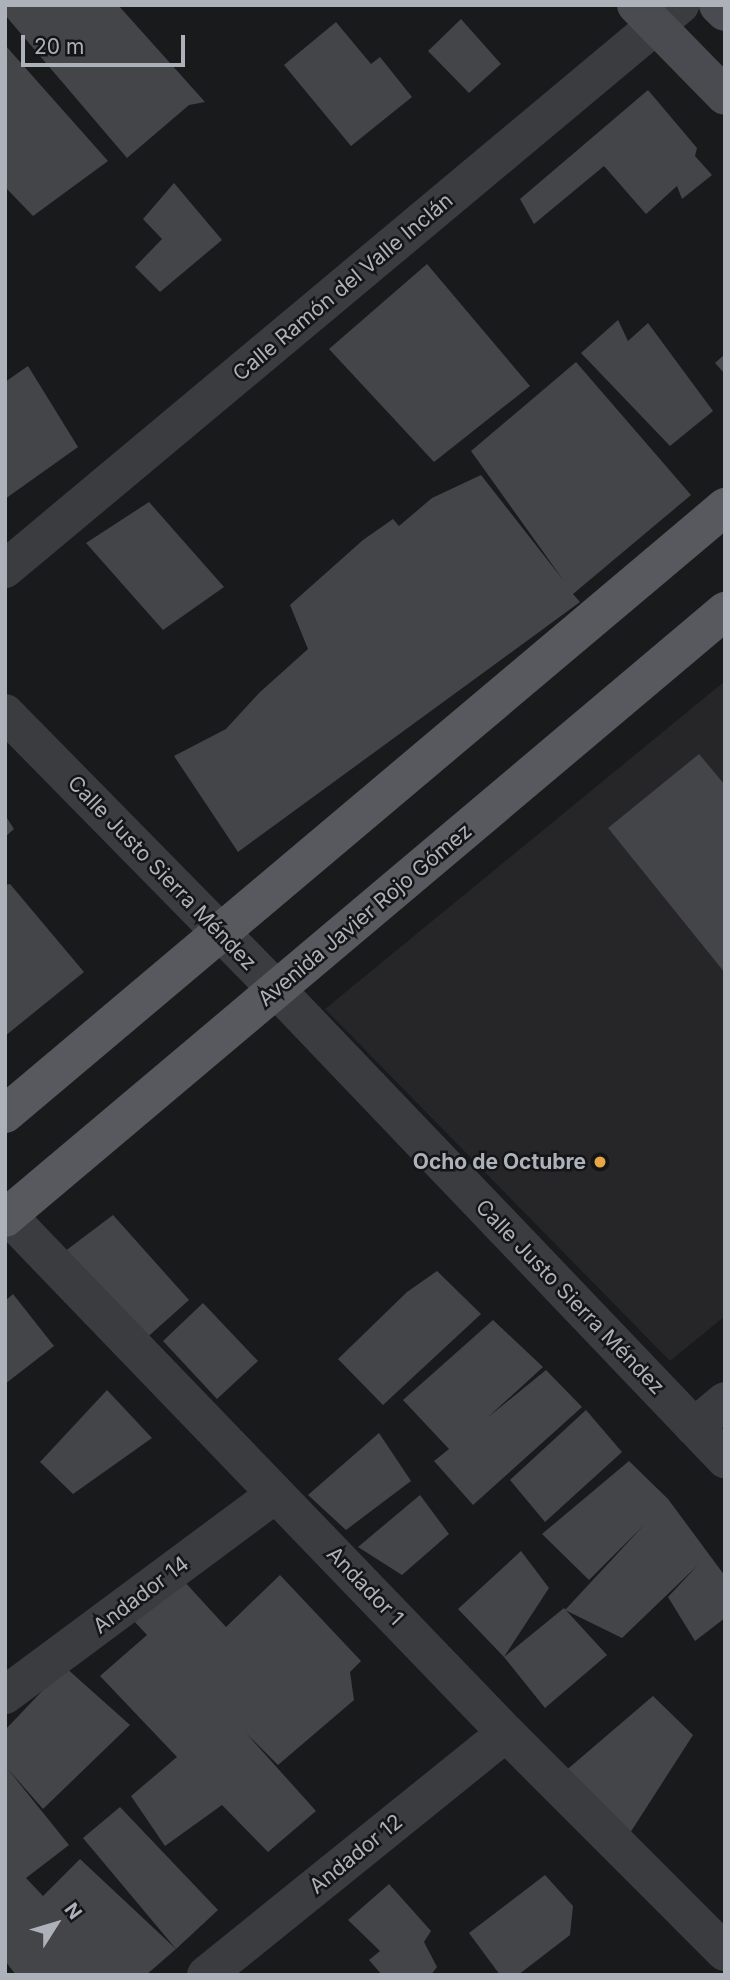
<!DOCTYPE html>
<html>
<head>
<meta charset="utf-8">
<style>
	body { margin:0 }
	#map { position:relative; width:730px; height:1980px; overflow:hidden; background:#191a1c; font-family:Inter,sans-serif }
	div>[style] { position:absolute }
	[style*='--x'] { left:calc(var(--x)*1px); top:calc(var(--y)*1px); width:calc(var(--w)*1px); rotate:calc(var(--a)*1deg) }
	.built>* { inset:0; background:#262628 }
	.building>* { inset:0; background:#444548 }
	.street>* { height:38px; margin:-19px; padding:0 19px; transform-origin:19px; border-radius:19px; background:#3b3c40 }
	.secondary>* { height:38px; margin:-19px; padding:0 19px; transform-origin:19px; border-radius:19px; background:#494b50 }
	.primary>* { height:38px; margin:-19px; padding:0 19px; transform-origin:19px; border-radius:19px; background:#57595f }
	.dots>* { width:19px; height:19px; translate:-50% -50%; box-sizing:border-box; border:4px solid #141517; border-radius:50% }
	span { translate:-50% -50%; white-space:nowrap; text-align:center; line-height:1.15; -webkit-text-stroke:5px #141517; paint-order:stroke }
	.street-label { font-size:21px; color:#adb2ba }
	.poi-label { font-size:21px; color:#adb2ba; font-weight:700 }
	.right { translate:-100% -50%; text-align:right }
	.frame { position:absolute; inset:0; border:7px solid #adb2ba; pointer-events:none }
	.north { position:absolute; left:21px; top:1889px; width:70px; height:70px; -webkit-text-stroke:5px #141517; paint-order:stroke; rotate:53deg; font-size:19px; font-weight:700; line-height:28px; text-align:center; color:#adb2ba }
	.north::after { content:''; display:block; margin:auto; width:24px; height:32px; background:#adb2ba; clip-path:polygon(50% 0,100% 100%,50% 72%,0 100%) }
	.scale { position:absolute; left:21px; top:35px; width:164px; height:32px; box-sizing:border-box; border:4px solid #adb2ba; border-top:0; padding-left:9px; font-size:21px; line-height:24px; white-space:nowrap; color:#adb2ba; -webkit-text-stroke:5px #141517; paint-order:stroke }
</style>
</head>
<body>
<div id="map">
	<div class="built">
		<i style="clip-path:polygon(725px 681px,725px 1316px,670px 1361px,325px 1009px)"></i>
	</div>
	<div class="building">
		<i style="clip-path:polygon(5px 5px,118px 5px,205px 102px,189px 105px,127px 158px,5px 15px)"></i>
		<i style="clip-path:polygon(461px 19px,501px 64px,469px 93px,428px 51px)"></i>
		<i style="clip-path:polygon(336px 22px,371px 64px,380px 57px,412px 97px,351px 146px,284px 65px)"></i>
		<i style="clip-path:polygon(5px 45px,108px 161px,33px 216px,5px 187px)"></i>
		<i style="clip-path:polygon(648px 90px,697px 148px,695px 156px,712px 175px,682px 199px,677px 186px,646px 214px,604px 166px,534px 224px,520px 199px)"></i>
		<i style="clip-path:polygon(174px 183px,222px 240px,160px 292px,135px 267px,162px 239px,143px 219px)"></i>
		<i style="clip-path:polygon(427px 264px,530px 386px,434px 462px,329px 349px)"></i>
		<i style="clip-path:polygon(618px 320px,628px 341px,648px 323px,713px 411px,670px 446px,581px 353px)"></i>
		<i style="clip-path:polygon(725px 354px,725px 374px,715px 363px)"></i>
		<i style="clip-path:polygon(576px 362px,691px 495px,573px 594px,580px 602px,238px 852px,174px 756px,226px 729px,259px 693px,308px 649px,290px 605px,363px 540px,393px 519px,399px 526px,432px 498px,481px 475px,564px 581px,471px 451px)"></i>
		<i style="clip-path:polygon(28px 366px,78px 447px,5px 499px,5px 382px)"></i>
		<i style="clip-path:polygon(149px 502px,224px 587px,163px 630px,86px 543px)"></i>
		<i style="clip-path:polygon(699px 754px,725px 785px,725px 973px,608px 828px)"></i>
		<i style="clip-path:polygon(5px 815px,14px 829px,5px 837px)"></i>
		<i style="clip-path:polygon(10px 884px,84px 972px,5px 1036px,5px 885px)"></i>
		<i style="clip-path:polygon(113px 1215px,189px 1300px,142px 1342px,60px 1255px)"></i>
		<i style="clip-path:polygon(437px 1271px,481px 1314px,383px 1405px,338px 1359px,407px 1292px)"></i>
		<i style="clip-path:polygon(13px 1294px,54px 1346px,5px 1384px,5px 1301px)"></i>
		<i style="clip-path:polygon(203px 1303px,258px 1361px,217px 1399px,163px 1341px)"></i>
		<i style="clip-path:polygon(493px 1320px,543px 1367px,487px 1418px,546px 1370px,582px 1407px,473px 1505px,434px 1461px,449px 1449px,403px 1400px)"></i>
		<i style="clip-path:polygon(107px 1390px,152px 1438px,73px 1494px,40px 1462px)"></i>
		<i style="clip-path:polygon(586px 1410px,622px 1452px,545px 1522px,510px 1480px)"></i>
		<i style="clip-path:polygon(379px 1433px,411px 1481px,346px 1530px,308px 1495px)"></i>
		<i style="clip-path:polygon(629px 1461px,668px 1499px,725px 1576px,725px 1618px,695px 1641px,668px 1597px,698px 1565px,622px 1638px,565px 1610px,644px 1525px,589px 1580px,542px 1534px)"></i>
		<i style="clip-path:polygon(420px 1495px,449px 1534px,402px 1575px,358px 1547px)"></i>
		<i style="clip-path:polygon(521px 1551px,549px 1588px,504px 1657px,564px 1608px,607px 1655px,545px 1708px,504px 1657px,458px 1609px)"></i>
		<i style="clip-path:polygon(280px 1575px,361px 1661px,350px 1672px,354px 1700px,278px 1765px,246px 1733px,316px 1811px,268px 1852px,222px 1805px,165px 1846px,131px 1796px,177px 1757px,100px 1676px,147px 1635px,133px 1620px,183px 1580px,226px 1627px)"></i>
		<i style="clip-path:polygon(65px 1667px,130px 1725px,43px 1809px,7px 1768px,69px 1845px,26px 1878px,43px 1896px,80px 1859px,176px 1949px,146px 1975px,16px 1975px,5px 1961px,5px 1730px)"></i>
		<i style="clip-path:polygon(653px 1696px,693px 1735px,630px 1833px,563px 1773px)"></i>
		<i style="clip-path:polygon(120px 1807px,218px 1910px,176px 1949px,83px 1838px)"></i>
		<i style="clip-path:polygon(545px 1875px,573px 1906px,570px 1935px,518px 1975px,500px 1975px,469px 1933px)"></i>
		<i style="clip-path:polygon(389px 1884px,431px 1931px,424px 1942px,437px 1967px,431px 1975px,382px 1975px,369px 1960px,380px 1951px,348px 1920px)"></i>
	</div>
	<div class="street">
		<i style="--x:5;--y:569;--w:880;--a:-39.88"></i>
		<i style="--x:5;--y:713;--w:388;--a:45.5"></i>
		<i style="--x:277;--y:990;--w:649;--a:46.31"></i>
		<i style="--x:8;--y:1216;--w:718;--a:46.07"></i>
		<i style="--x:506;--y:1733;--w:310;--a:45"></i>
		<i style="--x:694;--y:1427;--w:40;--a:-40"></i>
		<i style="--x:5;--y:1695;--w:337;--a:-36.6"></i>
		<i style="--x:206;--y:1975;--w:385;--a:-38.9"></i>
	</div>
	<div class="secondary">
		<i style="--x:636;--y:5;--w:127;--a:45.6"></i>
		<i style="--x:718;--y:5;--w:10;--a:45"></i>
	</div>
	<div class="primary">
		<i style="--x:5;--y:1114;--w:942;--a:-40.13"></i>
		<i style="--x:5;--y:1218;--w:942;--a:-40.13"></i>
	</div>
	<div class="dots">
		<i style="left:600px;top:1162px;background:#e7a746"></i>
	</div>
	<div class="street-label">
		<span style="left:343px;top:287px;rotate:-40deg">Calle Ramón del Valle Inclán</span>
		<span style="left:162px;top:873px;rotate:46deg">Calle Justo Sierra Méndez</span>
		<span style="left:365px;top:915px;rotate:-40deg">Avenida Javier Rojo Gómez</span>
		<span style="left:570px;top:1297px;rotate:46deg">Calle Justo Sierra Méndez</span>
		<span style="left:365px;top:1586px;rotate:46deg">Andador 1</span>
		<span style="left:141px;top:1595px;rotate:-37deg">Andador 14</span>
		<span style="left:356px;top:1854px;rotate:-39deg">Andador 12</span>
	</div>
	<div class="poi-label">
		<span class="right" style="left:586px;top:1162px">Ocho de Octubre</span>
	</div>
	<div class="frame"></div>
	<div class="north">N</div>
	<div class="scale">20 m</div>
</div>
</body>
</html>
